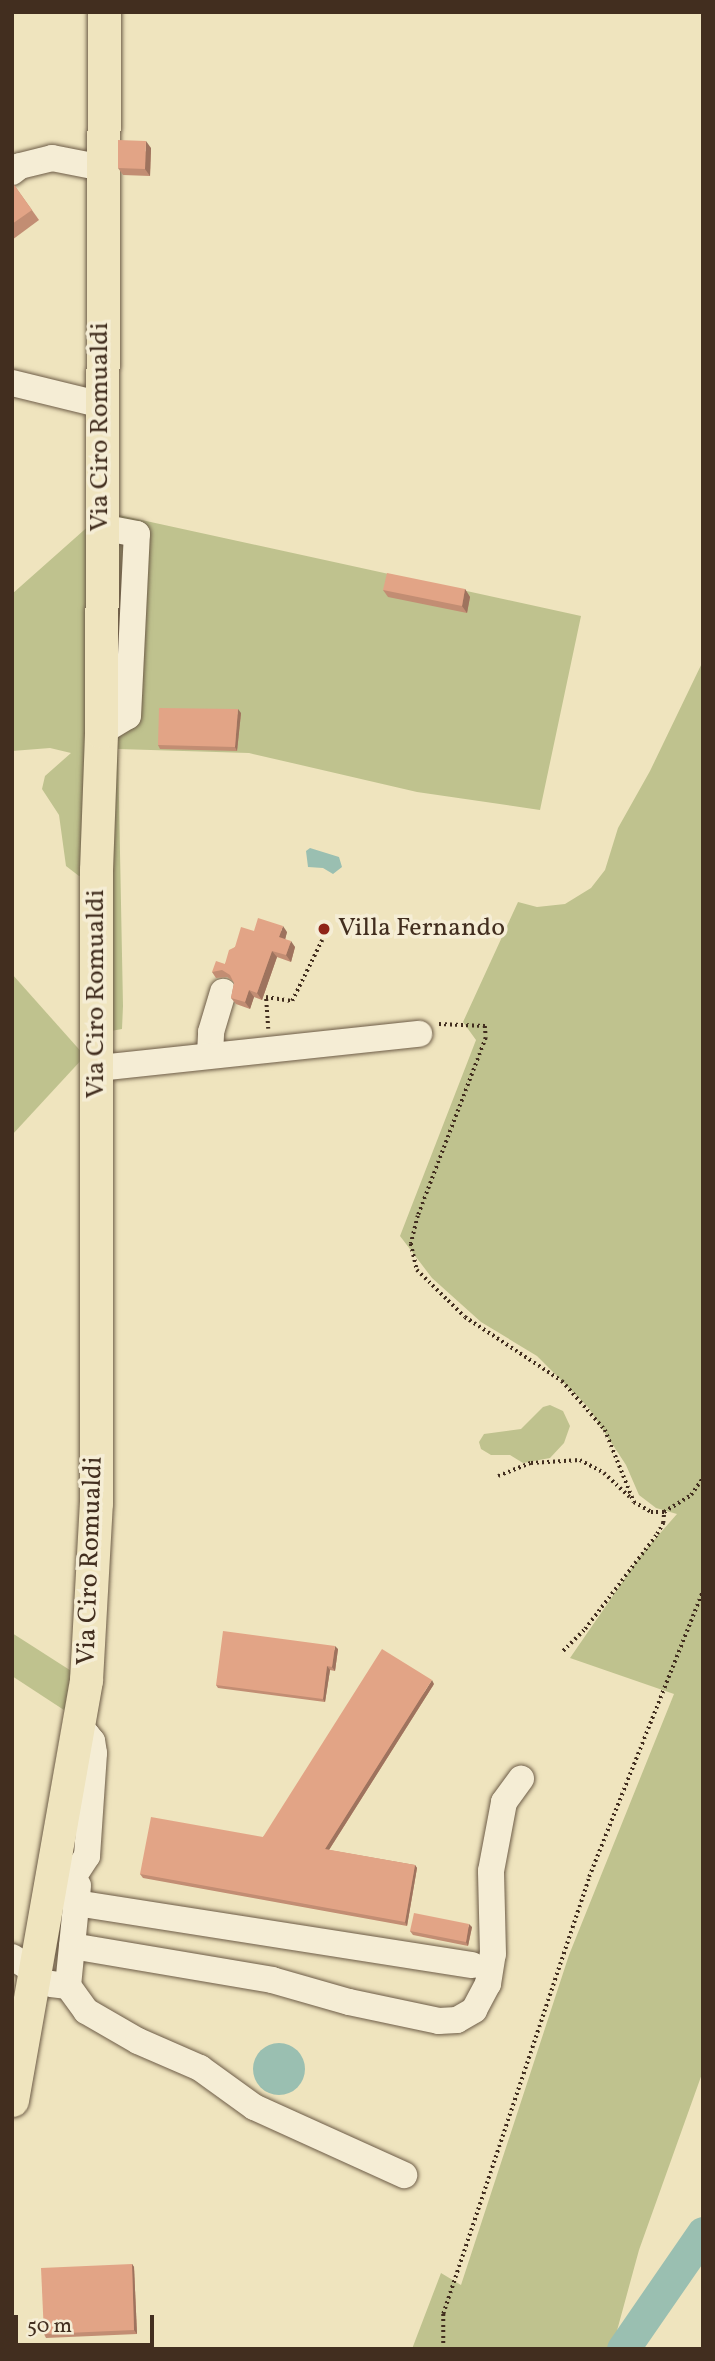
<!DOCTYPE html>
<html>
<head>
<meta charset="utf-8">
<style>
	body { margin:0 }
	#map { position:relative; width:715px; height:2361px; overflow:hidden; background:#efe4be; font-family:Vollkorn,serif }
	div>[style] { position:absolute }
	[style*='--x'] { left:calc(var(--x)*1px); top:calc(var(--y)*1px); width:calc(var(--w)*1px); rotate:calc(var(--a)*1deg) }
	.green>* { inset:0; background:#bfc28e }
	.water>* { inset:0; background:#9abfb1 }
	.round { border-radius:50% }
	.river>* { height:33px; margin:-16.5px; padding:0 16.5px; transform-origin:16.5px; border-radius:16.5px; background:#9abfb1 }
	.path>* { height:3.5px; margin-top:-1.75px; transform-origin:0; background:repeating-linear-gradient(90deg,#422e1f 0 2px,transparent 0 5.5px) }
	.roads { filter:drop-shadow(0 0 2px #6d5c47) drop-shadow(0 0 2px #6d5c47) }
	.minor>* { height:26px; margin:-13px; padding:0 13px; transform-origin:13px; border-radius:13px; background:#f5edd5 }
	.major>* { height:33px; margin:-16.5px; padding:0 16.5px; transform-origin:16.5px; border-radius:16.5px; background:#efe4be }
	.wall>* { inset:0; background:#c28d73 }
	.shaded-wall>* { inset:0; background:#9e735e }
	.building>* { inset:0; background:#e2a486 }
	.dots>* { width:19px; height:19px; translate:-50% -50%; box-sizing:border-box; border:4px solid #f5edd5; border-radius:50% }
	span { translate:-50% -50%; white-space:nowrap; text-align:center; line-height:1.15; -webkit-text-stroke:7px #f5edd5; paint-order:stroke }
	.street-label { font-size:26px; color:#422e1f }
	.poi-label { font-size:26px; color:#422e1f }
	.left { translate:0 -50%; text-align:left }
	.frame { position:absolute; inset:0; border:14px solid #422e1f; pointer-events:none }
	.scale { position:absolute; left:14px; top:2315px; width:140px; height:32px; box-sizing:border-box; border:4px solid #422e1f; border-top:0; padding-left:9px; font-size:21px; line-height:24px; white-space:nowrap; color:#422e1f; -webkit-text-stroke:5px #f5edd5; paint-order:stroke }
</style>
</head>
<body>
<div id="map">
	<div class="green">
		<i style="clip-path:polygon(114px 514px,581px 616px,540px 810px,417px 792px,249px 753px,118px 749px,123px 1006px,122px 1029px,111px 1031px)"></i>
		<i style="clip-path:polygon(92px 523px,88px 874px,79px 876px,66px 866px,59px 815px,42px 789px,45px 776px,71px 753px,50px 748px,12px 751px,12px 594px)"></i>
		<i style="clip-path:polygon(703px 661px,703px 2071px,639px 2250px,612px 2349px,412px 2349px,441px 2273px,461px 2285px,569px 1955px,674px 1694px,570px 1658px,641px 1555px,677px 1514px,656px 1508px,639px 1495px,626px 1465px,588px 1407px,537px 1356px,481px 1322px,432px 1278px,400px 1236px,476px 1040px,463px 1022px,518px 902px,537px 907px,565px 904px,591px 888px,605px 870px,618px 828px,650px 771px)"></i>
		<i style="clip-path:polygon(12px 974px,85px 1056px,12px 1135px)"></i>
		<i style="clip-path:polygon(550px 1405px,563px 1411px,570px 1426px,564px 1443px,550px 1458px,523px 1463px,510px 1455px,491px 1455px,481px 1449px,479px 1442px,484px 1434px,521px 1429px,543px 1407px)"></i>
		<i style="clip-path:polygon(12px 1633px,76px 1674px,67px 1712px,12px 1676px)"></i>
	</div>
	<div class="water">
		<i style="clip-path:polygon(310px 848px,339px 857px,342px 867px,333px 874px,323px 868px,308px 867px,306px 851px)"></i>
		<i class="round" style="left:253px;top:2043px;width:52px;height:52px"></i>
	</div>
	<div class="river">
		<i style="--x:623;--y:2349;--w:141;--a:-55.4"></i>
	</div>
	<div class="path">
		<i style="--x:439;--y:1024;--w:46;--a:2.5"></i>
		<i style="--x:485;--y:1026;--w:12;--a:85"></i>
		<i style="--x:486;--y:1038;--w:191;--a:110.9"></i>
		<i style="--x:418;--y:1216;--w:29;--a:104"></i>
		<i style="--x:411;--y:1244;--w:27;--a:77"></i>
		<i style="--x:417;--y:1270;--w:67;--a:44.4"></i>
		<i style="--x:465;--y:1317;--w:116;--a:33.4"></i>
		<i style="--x:562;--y:1381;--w:65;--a:48.7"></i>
		<i style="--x:605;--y:1430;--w:78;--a:68.1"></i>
		<i style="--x:634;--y:1502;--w:20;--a:30"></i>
		<i style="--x:651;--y:1512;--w:13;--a:0"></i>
		<i style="--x:664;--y:1512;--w:32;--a:-32"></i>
		<i style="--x:691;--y:1495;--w:21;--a:-55"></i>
		<i style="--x:268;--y:1029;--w:32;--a:-94"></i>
		<i style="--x:266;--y:997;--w:26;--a:9"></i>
		<i style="--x:292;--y:1001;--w:68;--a:-63.8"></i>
		<i style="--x:498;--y:1476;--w:35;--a:-22"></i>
		<i style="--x:531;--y:1463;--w:49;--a:-3.5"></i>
		<i style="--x:580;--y:1460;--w:27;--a:28"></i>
		<i style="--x:604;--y:1473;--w:35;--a:43"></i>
		<i style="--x:563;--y:1651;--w:31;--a:-45"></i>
		<i style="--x:585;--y:1629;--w:119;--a:-52.8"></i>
		<i style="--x:657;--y:1534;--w:13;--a:-61"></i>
		<i style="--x:663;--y:1523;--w:11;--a:-85"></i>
		<i style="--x:443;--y:2349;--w:35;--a:-90"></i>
		<i style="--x:443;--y:2314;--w:461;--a:-71.5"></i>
		<i style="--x:589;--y:1877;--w:309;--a:-68.3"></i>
	</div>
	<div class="roads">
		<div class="minor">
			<i style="--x:12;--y:172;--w:10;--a:-37"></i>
			<i style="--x:20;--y:166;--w:33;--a:-14"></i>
			<i style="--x:52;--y:158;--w:52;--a:11.1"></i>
			<i style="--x:12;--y:383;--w:93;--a:13.7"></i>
			<i style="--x:101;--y:732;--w:31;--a:-31"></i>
			<i style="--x:128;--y:716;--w:182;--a:-87.2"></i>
			<i style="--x:137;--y:534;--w:37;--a:-169"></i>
			<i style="--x:210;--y:1054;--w:22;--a:-87"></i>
			<i style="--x:211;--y:1032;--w:42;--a:-73.3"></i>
			<i style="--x:99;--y:1068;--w:322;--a:-6.1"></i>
			<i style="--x:52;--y:1873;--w:22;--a:8"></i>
			<i style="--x:74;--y:1876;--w:24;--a:-57"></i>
			<i style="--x:87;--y:1856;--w:103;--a:-86.1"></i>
			<i style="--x:94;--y:1753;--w:12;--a:-99"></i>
			<i style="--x:92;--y:1741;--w:8;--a:-130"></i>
			<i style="--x:87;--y:1735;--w:10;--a:-163"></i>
			<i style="--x:76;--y:1903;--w:401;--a:8.9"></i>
			<i style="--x:72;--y:1946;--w:203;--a:9.6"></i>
			<i style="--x:272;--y:1980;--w:80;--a:15.9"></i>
			<i style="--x:349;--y:2002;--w:92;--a:11.9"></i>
			<i style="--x:439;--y:2021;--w:18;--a:-3"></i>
			<i style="--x:457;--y:2020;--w:20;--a:-30"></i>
			<i style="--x:474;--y:2010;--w:30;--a:-62"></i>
			<i style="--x:488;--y:1984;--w:30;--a:-81"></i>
			<i style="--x:493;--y:1954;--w:83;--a:-91.4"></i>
			<i style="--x:491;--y:1871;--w:70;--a:-79.3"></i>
			<i style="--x:504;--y:1802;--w:29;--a:-54"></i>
			<i style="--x:12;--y:1957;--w:26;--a:32"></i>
			<i style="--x:51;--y:1984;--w:17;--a:7"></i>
			<i style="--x:68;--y:1986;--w:101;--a:-84.3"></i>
			<i style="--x:68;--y:1986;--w:31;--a:54"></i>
			<i style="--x:86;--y:2011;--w:60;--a:30"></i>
			<i style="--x:138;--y:2041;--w:68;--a:23.5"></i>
			<i style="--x:200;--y:2068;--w:67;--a:35.8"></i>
			<i style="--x:254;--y:2107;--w:165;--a:24.4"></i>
		</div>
		<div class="major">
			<i style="--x:12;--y:2100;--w:426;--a:-80"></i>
			<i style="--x:86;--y:1680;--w:177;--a:-86.8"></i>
			<i style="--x:96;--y:1503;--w:633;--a:-90"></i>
			<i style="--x:96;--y:870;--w:138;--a:-87.9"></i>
			<i style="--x:101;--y:732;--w:720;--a:-89.76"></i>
		</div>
	</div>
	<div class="wall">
		<i style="clip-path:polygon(151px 148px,150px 176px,123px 175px,118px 168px)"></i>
		<i style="clip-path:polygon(12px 182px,39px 220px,12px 240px)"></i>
		<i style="clip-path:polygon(465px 589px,470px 597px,467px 613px,388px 597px,383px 590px)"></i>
		<i style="clip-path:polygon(241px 713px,237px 751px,160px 749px,158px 745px)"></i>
		<i style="clip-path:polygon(254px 931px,287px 932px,285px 939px,295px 947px,291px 962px,277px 957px,262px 1000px,254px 997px,250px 1009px,236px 1004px,231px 998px,234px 983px,233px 981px,227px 977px,216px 978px,212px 972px,225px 964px,235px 947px)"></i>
		<i style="clip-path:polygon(338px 1649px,335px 1671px,330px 1670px,325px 1702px,218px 1688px,216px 1685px)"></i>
		<i style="clip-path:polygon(434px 1684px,329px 1850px,415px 1865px,417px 1868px,407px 1926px,143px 1878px,140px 1874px,263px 1837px)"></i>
		<i style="clip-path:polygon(472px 1927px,468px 1946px,413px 1935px,410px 1931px)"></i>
		<i style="clip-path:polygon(132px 2264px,134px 2267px,137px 2334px,46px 2338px,44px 2334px)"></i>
	</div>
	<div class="shaded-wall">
		<i style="clip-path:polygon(146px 141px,151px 148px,150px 176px,145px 169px)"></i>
		<i style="clip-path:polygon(465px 589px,470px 597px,467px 613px,462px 606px)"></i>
		<i style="clip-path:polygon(238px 709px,241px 713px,237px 751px,235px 747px)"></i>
		<i style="clip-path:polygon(283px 926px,287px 932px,284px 944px,279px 937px)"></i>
		<i style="clip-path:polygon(291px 941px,295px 947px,291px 962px,286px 955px)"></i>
		<i style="clip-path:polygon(272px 951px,277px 957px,262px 1000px,257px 993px)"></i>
		<i style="clip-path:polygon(249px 990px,254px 997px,250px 1009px,245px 1002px)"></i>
		<i style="clip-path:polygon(335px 1646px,338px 1649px,335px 1671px,332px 1667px)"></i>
		<i style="clip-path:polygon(327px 1666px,330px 1670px,325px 1702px,323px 1699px)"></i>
		<i style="clip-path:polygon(432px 1680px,434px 1684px,327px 1853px,325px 1849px)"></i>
		<i style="clip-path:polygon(415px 1865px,417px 1868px,407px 1926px,405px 1922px)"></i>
		<i style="clip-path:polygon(469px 1924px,472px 1927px,468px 1946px,466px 1942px)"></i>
		<i style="clip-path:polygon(132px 2264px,134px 2267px,137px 2334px,134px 2330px)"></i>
	</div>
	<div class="building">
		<i style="clip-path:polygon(118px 140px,146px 141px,145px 169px,118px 168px)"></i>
		<i style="clip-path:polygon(12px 182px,32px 210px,12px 224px)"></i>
		<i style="clip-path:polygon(387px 573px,465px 589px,462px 606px,383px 590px)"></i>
		<i style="clip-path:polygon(159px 708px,238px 709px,235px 747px,158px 745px)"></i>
		<i style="clip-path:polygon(258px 918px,283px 926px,279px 937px,291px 941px,286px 955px,272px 951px,257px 993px,249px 990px,245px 1002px,231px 998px,234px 983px,230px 975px,222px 970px,212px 972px,216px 961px,225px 964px,229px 950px,235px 947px,241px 927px,254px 931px)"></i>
		<i style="clip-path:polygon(223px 1631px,335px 1646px,332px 1667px,327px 1666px,323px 1699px,216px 1685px)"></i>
		<i style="clip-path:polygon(382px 1649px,432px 1680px,325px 1849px,415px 1865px,405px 1922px,140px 1874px,151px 1817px,263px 1837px)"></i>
		<i style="clip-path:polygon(414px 1913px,469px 1924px,466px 1942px,410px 1931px)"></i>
		<i style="clip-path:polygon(132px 2264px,134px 2330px,44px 2334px,41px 2268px)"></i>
	</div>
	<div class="dots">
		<i style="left:324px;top:929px;background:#8f2418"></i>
	</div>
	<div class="street-label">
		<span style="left:101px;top:427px;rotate:-90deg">Via Ciro Romualdi</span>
		<span style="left:97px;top:994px;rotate:-90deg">Via Ciro Romualdi</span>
		<span style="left:91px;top:1561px;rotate:-88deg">Via Ciro Romualdi</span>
	</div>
	<div class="poi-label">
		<span class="left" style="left:338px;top:929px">Villa Fernando</span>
	</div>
	<div class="frame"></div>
	<div class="scale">50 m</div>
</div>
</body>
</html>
